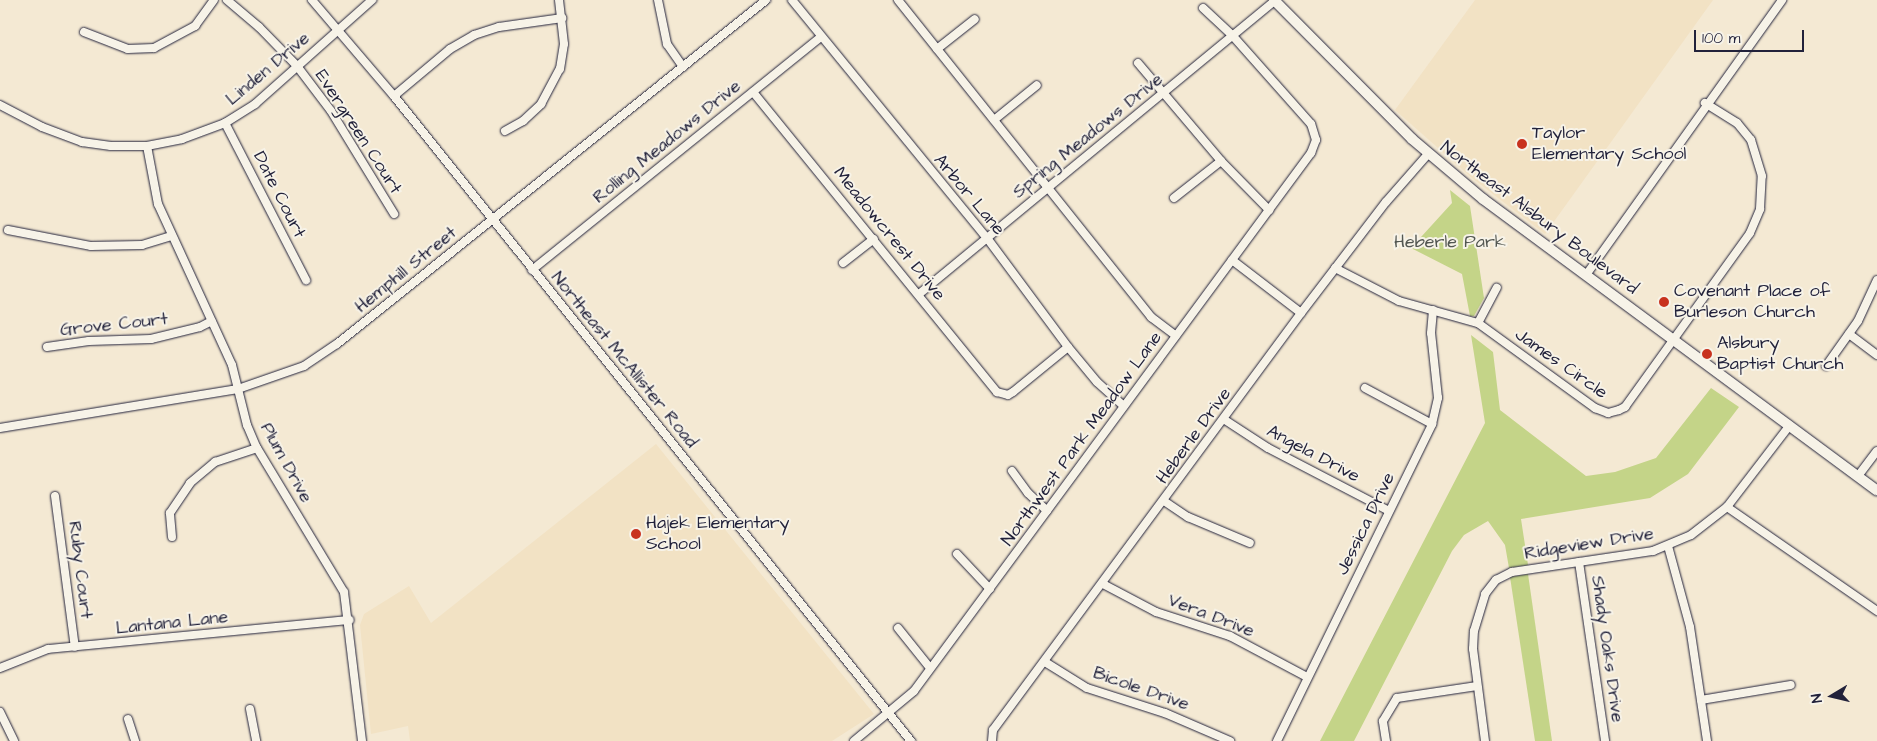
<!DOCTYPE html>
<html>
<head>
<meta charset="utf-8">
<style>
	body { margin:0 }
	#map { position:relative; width:1877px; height:741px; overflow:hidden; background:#f4e9d3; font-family:"Architects Daughter",sans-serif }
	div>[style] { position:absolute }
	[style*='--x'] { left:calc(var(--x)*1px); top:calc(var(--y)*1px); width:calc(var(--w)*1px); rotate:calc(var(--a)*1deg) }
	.built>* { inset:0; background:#f2e2c4 }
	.green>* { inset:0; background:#c4d488 }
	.roads { filter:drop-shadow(0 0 1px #22223b) drop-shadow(0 0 1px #22223b) }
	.minor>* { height:8px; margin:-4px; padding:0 4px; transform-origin:4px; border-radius:4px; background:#f7f3e8 }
	.major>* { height:10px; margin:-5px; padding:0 5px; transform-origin:5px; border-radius:5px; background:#f7f3e8 }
	.dots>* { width:14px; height:14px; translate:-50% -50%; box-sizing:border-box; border:2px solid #f7f3e8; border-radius:50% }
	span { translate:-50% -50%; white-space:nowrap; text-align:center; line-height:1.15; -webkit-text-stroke:4px #f7f3e8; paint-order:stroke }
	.street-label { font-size:18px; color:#22223b }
	.poi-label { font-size:18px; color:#22223b }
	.left { translate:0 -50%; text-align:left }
	.park-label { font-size:18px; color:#535752 }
	.north { position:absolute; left:1807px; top:671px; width:50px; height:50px; -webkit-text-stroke:4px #f7f3e8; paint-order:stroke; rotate:261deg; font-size:14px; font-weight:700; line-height:20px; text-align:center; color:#22223b }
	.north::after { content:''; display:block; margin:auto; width:18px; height:22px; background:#22223b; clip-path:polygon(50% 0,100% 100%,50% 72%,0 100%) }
	.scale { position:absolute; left:1694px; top:30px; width:110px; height:22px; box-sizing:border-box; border:2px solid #22223b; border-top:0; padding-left:6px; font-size:15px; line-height:18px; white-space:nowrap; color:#22223b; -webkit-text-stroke:4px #f7f3e8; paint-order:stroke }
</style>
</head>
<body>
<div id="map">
	<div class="built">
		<i style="clip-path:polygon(1475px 0,1713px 0,1545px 234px,1472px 178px,1395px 110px)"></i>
		<i style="clip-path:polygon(656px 444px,874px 714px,832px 741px,410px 741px,408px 726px,371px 734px,360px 625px,364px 614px,409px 586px,431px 623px)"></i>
	</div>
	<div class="green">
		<i style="clip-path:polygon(1450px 190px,1470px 206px,1484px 298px,1474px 316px,1470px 316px,1462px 274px,1411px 248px,1452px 203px)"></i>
		<i style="clip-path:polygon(1471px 335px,1493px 352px,1500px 410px,1586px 476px,1615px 472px,1656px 458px,1711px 388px,1739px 407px,1688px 474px,1650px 498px,1521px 519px,1528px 565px,1509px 568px,1505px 545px,1488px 521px,1464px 535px,1452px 551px,1354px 741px,1320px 741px,1485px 423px)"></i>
		<i style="clip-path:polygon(1528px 574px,1552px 741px,1535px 741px,1510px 577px)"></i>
	</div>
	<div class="roads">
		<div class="minor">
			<i style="--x:227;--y:0;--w:42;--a:40.2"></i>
			<i style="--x:259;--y:27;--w:54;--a:45.7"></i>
			<i style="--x:297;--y:66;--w:56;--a:52.9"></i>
			<i style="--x:331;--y:111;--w:121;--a:58.5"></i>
			<i style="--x:312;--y:0;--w:126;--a:49.5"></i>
			<i style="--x:394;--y:96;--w:827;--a:51.29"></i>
			<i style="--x:658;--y:0;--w:45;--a:78.4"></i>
			<i style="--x:667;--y:44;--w:28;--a:55"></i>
			<i style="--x:792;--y:0;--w:308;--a:50.7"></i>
			<i style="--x:987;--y:238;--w:136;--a:53.4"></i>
			<i style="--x:1068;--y:347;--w:45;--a:50.4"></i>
			<i style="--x:1097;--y:382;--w:36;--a:42"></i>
			<i style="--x:898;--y:0;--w:406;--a:51.4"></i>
			<i style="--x:1151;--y:317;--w:31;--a:37"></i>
			<i style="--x:84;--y:32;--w:47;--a:21.1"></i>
			<i style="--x:128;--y:49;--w:26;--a:-2"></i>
			<i style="--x:154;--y:48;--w:47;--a:-28.2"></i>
			<i style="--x:195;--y:26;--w:32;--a:-54"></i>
			<i style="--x:937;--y:49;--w:48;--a:-38.3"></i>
			<i style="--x:1138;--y:63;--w:128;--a:49.7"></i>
			<i style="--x:1221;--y:161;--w:69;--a:45.6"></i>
			<i style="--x:753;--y:92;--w:387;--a:50.9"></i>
			<i style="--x:997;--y:392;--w:11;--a:15"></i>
			<i style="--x:1008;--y:395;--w:6;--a:-31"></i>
			<i style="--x:1013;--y:392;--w:71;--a:-39.3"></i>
			<i style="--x:394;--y:96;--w:73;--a:-40"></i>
			<i style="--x:450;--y:49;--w:28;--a:-30"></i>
			<i style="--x:474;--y:35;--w:26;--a:-18"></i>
			<i style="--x:499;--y:27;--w:64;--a:-8.1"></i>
			<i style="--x:0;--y:105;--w:47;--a:27.6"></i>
			<i style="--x:42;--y:127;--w:43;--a:20.6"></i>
			<i style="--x:82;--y:142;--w:29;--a:8"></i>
			<i style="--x:111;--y:146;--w:36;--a:0"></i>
			<i style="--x:147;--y:146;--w:36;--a:-11"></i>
			<i style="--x:182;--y:139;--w:46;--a:-20.4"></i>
			<i style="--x:225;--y:123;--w:36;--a:-32"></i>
			<i style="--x:255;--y:104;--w:157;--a:-41.6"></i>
			<i style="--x:994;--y:120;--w:55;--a:-39.1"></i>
			<i style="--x:225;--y:123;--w:177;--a:62.7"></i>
			<i style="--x:505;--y:131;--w:21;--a:-29"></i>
			<i style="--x:523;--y:121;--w:25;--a:-43"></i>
			<i style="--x:541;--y:104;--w:40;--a:-62"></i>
			<i style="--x:560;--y:69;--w:25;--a:-81"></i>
			<i style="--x:564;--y:44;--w:44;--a:-96.5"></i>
			<i style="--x:147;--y:146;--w:59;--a:79.3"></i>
			<i style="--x:158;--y:204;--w:177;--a:65.3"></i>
			<i style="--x:232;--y:365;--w:62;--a:76"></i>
			<i style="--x:247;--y:425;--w:25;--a:67"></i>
			<i style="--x:257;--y:448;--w:168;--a:58.9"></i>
			<i style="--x:344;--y:592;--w:150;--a:83.1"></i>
			<i style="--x:1174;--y:198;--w:60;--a:-38.2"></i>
			<i style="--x:8;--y:230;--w:85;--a:10.9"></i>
			<i style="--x:91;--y:246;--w:51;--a:-1.1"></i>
			<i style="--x:142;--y:245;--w:31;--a:-17"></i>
			<i style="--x:1232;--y:260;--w:87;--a:37.5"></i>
			<i style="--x:843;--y:263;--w:39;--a:-38"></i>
			<i style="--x:1335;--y:268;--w:72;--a:27.3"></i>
			<i style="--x:1399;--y:301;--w:82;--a:15.6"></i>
			<i style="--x:1478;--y:323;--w:145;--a:36"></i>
			<i style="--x:1595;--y:408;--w:14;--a:21"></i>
			<i style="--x:1608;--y:413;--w:11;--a:-15"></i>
			<i style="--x:1619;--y:410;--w:7;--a:-27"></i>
			<i style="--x:1625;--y:407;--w:214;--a:-54.3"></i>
			<i style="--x:1750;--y:233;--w:26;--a:-67"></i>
			<i style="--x:1760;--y:209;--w:33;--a:-87"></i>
			<i style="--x:1762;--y:176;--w:38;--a:-107"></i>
			<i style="--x:1751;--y:140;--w:22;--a:-129"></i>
			<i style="--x:1737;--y:123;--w:38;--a:-148"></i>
			<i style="--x:532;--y:270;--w:370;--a:-38.9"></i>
			<i style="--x:1586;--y:275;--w:338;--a:-54.5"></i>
			<i style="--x:919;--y:294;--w:461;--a:-39.5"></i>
			<i style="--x:1478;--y:323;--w:40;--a:-62"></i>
			<i style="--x:1849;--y:334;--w:35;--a:37"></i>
			<i style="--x:47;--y:347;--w:42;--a:-8.1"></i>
			<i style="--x:89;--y:341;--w:62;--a:-1.8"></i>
			<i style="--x:151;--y:339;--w:50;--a:-13.8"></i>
			<i style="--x:200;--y:327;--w:13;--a:-27"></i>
			<i style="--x:1826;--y:366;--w:55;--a:-54.6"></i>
			<i style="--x:1858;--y:321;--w:45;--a:-65.1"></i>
			<i style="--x:1365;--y:388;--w:76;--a:28.2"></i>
			<i style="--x:1225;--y:420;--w:51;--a:33.1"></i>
			<i style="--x:1268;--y:448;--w:136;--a:27.5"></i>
			<i style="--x:0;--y:428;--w:241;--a:-9.3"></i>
			<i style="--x:238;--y:389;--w:70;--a:-19.2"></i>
			<i style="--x:304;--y:366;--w:40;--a:-34"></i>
			<i style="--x:337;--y:344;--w:550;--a:-38.72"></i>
			<i style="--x:1012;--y:471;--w:27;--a:54"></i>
			<i style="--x:1028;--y:493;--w:26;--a:43"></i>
			<i style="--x:1858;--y:476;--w:31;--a:-53"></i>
			<i style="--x:55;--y:496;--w:152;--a:82.5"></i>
			<i style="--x:1164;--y:501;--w:29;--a:34"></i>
			<i style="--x:1188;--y:517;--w:67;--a:22.8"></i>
			<i style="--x:1727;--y:507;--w:183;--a:34.7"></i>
			<i style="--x:172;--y:537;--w:24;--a:-95"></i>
			<i style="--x:170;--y:513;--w:36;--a:-56"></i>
			<i style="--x:190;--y:483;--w:33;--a:-40"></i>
			<i style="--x:215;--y:462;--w:44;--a:-18.4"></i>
			<i style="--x:1668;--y:546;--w:84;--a:74.8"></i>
			<i style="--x:1690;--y:627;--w:115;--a:81.5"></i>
			<i style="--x:957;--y:554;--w:48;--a:46.7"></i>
			<i style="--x:1579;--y:562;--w:181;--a:81.7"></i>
			<i style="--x:1103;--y:584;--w:60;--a:27.8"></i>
			<i style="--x:1156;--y:612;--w:78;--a:18"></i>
			<i style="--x:1230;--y:636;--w:87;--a:28"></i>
			<i style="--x:898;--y:628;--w:51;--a:51.3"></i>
			<i style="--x:1045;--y:662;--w:49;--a:31.8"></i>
			<i style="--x:1087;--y:688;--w:82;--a:17.8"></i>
			<i style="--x:1165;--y:713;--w:71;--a:23.3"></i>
			<i style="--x:0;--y:668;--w:52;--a:-21.6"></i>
			<i style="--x:48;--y:649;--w:303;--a:-5.5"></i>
			<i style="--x:1701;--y:700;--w:91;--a:-9.5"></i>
			<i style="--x:250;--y:709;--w:33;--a:79"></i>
			<i style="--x:0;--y:712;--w:32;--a:64"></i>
			<i style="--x:128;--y:719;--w:23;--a:72"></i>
			<i style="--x:854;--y:741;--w:78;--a:-39.8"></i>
			<i style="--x:914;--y:691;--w:669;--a:-53.58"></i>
			<i style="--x:1311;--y:153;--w:14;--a:-69"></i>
			<i style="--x:1316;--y:140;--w:17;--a:-107"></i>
			<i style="--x:1311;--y:124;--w:118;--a:-131.6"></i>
			<i style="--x:1233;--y:36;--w:41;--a:-137"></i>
			<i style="--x:992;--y:741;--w:11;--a:-85"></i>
			<i style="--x:993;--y:730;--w:518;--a:-53.55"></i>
			<i style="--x:1301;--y:313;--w:140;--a:-52.6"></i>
			<i style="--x:1386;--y:202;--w:64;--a:-48.8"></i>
			<i style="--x:1277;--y:741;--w:353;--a:-63.9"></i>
			<i style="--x:1432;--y:424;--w:27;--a:-77"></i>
			<i style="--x:1438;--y:398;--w:65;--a:-96.1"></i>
			<i style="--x:1431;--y:333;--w:23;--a:-85"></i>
			<i style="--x:1386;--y:741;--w:20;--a:-99"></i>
			<i style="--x:1383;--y:721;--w:27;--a:-59"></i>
			<i style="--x:1397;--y:698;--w:81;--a:-8.5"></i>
			<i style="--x:1485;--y:741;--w:93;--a:-97.4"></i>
			<i style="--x:1473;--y:649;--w:18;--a:-87"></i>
			<i style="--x:1474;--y:631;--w:39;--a:-73"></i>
			<i style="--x:1485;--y:594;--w:18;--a:-52"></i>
			<i style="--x:1496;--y:580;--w:18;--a:-27"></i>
			<i style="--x:1512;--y:572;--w:143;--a:-8.5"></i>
			<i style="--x:1653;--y:551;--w:41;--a:-22.8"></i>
			<i style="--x:1691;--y:535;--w:46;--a:-37.9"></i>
			<i style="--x:1727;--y:507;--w:103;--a:-52.5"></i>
		</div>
		<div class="major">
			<i style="--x:1274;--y:0;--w:196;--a:45.2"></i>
			<i style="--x:1412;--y:139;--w:93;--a:40.2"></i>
			<i style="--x:1483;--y:199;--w:490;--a:36.5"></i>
		</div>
	</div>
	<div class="dots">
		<i style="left:1522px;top:144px;background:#c8321e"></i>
		<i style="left:1664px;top:302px;background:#c8321e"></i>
		<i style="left:1707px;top:354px;background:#c8321e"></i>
		<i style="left:636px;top:534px;background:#c8321e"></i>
	</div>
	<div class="street-label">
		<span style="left:268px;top:69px;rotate:-40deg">Linden Drive</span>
		<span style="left:358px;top:132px;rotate:57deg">Evergreen Court</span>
		<span style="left:1088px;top:136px;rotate:-39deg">Spring Meadows Drive</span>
		<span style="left:667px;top:142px;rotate:-39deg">Rolling Meadows Drive</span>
		<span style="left:279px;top:195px;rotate:63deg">Date Court</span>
		<span style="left:969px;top:195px;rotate:50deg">Arbor Lane</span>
		<span style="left:1539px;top:218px;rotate:37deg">Northeast Alsbury Boulevard</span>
		<span style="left:889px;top:234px;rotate:51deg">Meadowcrest Drive</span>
		<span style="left:406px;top:270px;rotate:-39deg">Hemphill Street</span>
		<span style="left:114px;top:325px;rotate:-6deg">Grove Court</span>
		<span style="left:624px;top:360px;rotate:51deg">Northeast McAllister Road</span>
		<span style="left:1561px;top:364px;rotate:35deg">James Circle</span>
		<span style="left:1194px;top:436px;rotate:-54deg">Heberle Drive</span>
		<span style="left:1082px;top:439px;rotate:-54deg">Northwest Park Meadow Lane</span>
		<span style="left:1313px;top:454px;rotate:28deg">Angela Drive</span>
		<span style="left:286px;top:463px;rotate:61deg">Plum Drive</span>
		<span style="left:1366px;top:524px;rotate:-64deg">Jessica Drive</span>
		<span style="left:1589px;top:544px;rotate:-9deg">Ridgeview Drive</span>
		<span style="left:80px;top:570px;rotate:83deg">Ruby Court</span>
		<span style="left:1211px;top:616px;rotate:21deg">Vera Drive</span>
		<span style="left:172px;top:623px;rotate:-6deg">Lantana Lane</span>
		<span style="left:1607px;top:649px;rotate:82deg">Shady Oaks Drive</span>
		<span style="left:1141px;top:689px;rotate:19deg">Bicole Drive</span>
	</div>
	<div class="poi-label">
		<span class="left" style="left:1532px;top:144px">Taylor<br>Elementary School</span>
		<span class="left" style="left:1674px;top:302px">Covenant Place of<br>Burleson Church</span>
		<span class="left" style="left:1717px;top:354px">Alsbury<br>Baptist Church</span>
		<span class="left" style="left:646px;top:534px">Hajek Elementary<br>School</span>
	</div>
	<div class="park-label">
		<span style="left:1450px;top:242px">Heberle Park</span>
	</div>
	<div class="north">N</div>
	<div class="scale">100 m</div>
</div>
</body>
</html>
